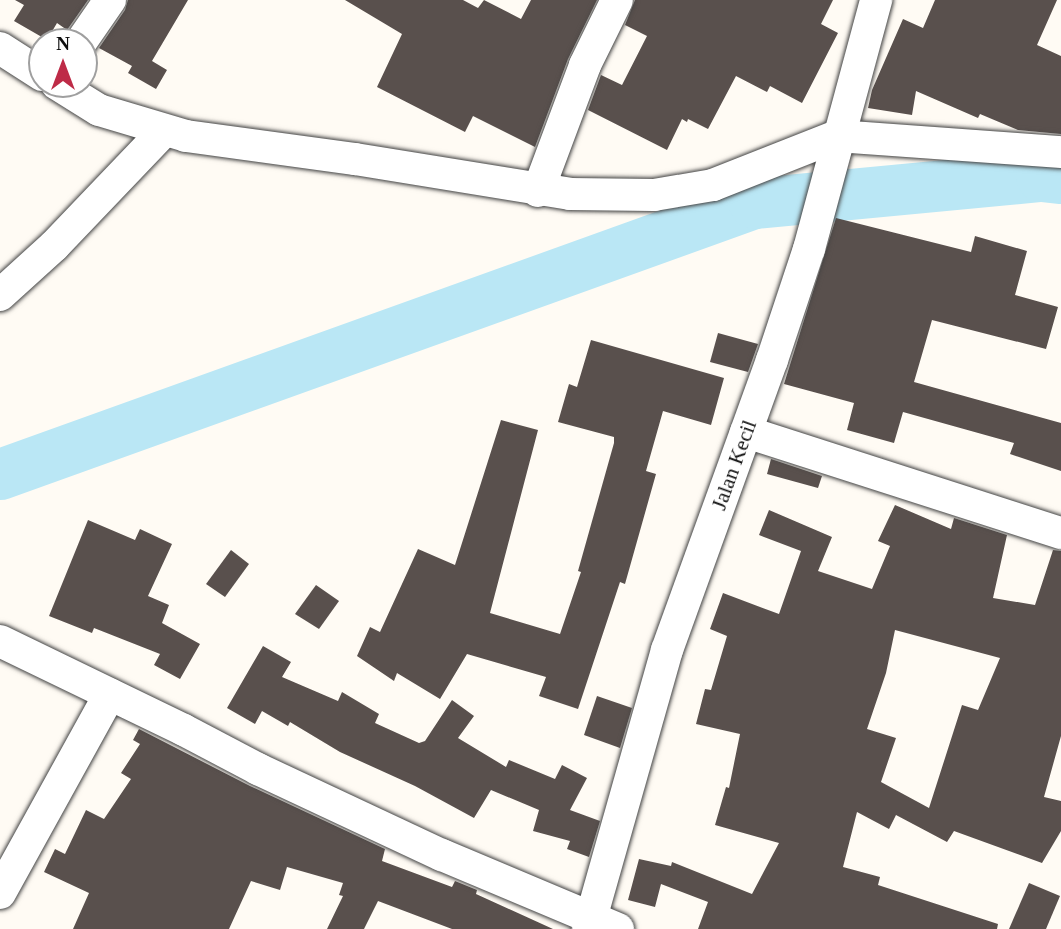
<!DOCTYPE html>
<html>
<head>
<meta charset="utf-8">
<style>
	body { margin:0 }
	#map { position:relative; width:1061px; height:929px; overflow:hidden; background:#fffbf4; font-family:"Times New Roman",serif }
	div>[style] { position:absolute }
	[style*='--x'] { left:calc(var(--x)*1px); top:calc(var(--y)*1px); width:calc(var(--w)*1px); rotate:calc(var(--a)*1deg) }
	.river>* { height:51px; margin:-25.5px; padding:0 25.5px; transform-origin:25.5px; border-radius:25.5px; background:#bae7f5 }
	.building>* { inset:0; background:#59504d }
	.roads { filter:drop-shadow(0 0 2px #434343) drop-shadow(0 0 2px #434343) }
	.minor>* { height:32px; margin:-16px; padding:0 16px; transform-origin:16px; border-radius:16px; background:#fff }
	span { translate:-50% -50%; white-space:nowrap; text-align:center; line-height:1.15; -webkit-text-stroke:7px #fff; paint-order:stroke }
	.street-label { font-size:21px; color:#101010 }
	.north { position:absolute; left:28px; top:28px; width:70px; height:70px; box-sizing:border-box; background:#fff; border:2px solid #9f9f9f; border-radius:50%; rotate:0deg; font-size:19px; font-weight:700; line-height:28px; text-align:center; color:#101010 }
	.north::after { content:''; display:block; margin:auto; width:24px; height:32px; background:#be2b47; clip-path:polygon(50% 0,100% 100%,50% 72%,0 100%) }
</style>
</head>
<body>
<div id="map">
	<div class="river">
		<i style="--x:0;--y:474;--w:801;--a:-19.77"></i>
		<i style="--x:754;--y:203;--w:288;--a:-5.4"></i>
		<i style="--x:1041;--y:176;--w:20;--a:6"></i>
	</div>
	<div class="building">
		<i style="clip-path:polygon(15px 0,88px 0,67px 30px,57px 23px,47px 40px,14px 21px,24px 5px)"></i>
		<i style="clip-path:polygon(128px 0,188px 0,152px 61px,167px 70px,156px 89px,128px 73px,132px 66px,99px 48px,125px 10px)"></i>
		<i style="clip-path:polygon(345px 0,463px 0,478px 8px,484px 0,521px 19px,531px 0,597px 0,568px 59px,535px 147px,473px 116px,465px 132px,377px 87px,402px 34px)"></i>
		<i style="clip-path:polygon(635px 0,833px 0,821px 24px,838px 33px,802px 103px,770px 86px,767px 92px,736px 76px,708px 129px,688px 119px,687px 122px,682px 119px,667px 150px,588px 110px,601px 75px,622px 85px,647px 36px,625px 25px)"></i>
		<i style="clip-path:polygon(935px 0,1057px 0,1037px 45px,1061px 56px,1061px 134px,1018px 130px,980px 114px,978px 118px,916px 91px,912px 115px,868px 108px,872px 90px,903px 19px,923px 28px)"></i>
		<i style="clip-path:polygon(836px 218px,971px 252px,975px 236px,1027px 251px,1015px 295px,1058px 307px,1046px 349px,932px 320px,914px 382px,1061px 423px,1061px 471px,1010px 454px,1014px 443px,903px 412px,894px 443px,847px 430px,854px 403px,784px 384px)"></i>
		<i style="clip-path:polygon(718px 333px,758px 344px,748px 372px,710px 362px)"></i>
		<i style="clip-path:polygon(591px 340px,724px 378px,711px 425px,663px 411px,646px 471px,656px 474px,625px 584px,620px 582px,578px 709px,539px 696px,546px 677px,467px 654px,440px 699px,397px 673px,394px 681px,357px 656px,370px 627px,380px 632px,418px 549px,455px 565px,501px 420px,538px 430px,490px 613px,560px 634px,581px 572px,578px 571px,614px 443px,614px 437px,558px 422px,569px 384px,577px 387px)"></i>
		<i style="clip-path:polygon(771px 459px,822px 476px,818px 488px,767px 474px)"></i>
		<i style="clip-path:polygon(evenodd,895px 505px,951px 529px,954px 518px,1007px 535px,993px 598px,1035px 605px,1053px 550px,1061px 551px,1061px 736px,1044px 797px,1061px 801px,1061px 831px,1042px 863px,954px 831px,947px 842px,896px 815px,889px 829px,857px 812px,843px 867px,880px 877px,878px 885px,998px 924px,997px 929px,698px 929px,708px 902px,661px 884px,655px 907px,628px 900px,639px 859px,671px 866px,672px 862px,752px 894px,779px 843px,715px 825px,726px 787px,729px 788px,740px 734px,696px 724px,705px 689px,711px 690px,727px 636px,710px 629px,723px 593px,779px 614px,801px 551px,759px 535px,769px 510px,832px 537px,818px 571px,872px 589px,890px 546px,878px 541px,895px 505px,895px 630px,1000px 658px,978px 710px,962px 705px,929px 808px,881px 782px,896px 738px,867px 729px,886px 673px,895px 630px)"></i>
		<i style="clip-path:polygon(88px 520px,135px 540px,140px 529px,172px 544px,148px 596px,169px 605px,162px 623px,200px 644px,180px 679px,154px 665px,160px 654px,94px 628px,92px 633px,49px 616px)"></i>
		<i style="clip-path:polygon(231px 550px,249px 564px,225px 597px,206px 584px)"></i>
		<i style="clip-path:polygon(316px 585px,339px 601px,319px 629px,295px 614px)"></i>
		<i style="clip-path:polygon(263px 646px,291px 662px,282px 677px,338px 701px,342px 692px,379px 714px,375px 723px,419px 743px,425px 741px,452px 700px,474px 716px,458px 738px,506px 767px,509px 760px,555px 779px,562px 765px,587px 778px,570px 810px,600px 821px,589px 857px,567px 849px,570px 841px,533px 831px,539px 810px,491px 790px,474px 818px,415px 786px,340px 752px,290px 722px,288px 726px,262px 711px,255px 724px,227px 708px)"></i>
		<i style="clip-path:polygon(597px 696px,632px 708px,620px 748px,584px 735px)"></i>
		<i style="clip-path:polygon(139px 729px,250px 786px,385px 849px,382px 861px,452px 887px,455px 881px,477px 890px,476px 894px,553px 929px,452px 929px,378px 901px,364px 929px,327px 929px,343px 896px,339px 895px,343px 883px,287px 867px,280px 890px,251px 881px,229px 929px,73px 929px,89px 893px,44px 872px,55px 849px,65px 854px,86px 810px,104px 819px,131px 779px,121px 773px,140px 744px,133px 740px)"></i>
		<i style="clip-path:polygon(1029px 883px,1060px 896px,1046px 929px,1009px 929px)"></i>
	</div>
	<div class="roads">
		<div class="minor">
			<i style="--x:81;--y:42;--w:51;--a:-55.4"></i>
			<i style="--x:0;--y:48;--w:50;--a:32.7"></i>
			<i style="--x:57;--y:84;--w:49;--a:31.8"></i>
			<i style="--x:99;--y:110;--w:91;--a:16.6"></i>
			<i style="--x:186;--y:136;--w:171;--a:7.8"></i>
			<i style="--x:355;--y:159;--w:218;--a:9.2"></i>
			<i style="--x:570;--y:194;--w:84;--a:0.7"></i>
			<i style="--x:654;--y:195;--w:60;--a:-9.6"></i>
			<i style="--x:713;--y:185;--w:133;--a:-21.6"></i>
			<i style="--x:837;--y:136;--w:225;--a:4.1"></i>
			<i style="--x:538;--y:191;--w:134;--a:-69.5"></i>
			<i style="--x:585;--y:65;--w:72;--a:-63.8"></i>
			<i style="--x:0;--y:295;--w:73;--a:-42.2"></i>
			<i style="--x:54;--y:246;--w:159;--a:-46.3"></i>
			<i style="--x:746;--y:432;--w:331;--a:17.8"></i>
			<i style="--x:0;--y:641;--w:204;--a:25.8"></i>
			<i style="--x:184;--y:730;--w:84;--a:27.8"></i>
			<i style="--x:258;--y:769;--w:203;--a:25.1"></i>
			<i style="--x:442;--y:855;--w:191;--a:22.8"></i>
			<i style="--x:0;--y:893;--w:227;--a:-61.1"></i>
			<i style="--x:588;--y:929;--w:290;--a:-74.2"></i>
			<i style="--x:667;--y:650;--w:308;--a:-70.1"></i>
			<i style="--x:772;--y:360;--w:117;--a:-71.6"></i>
			<i style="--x:809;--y:249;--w:258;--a:-74.9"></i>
		</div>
	</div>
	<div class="street-label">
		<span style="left:734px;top:465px;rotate:-70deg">Jalan Kecil</span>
	</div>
	<div class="north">N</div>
</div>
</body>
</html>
